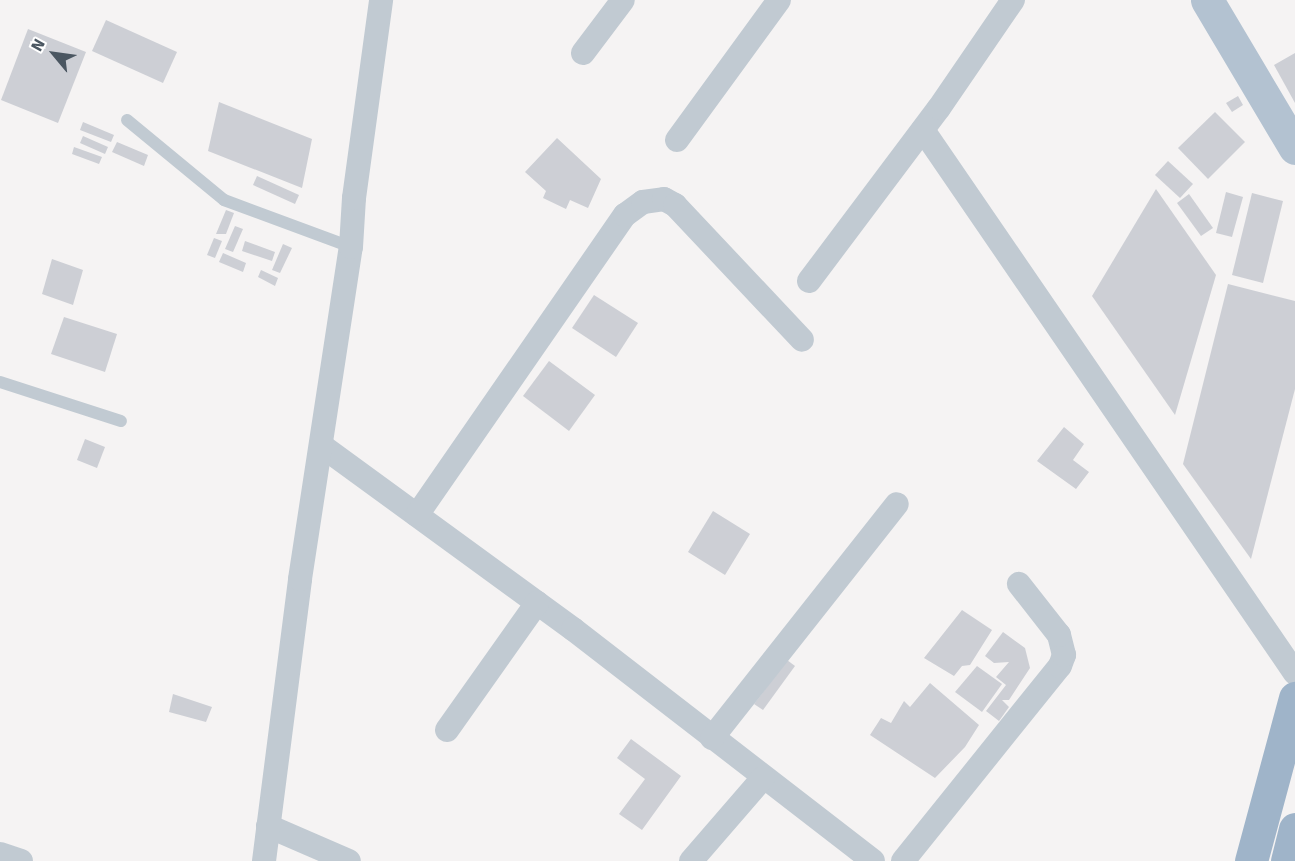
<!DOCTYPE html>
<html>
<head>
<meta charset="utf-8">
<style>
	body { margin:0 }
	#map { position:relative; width:1295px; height:861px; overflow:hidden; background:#f5f3f3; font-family:Signika,sans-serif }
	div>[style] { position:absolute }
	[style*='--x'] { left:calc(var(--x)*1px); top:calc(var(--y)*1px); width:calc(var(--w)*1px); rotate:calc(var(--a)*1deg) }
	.building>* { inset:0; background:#cdcfd5 }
	.service>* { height:12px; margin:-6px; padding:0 6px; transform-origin:6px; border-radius:6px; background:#c1cad2 }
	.minor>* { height:24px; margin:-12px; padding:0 12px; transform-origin:12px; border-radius:12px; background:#c1cad2 }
	.primary>* { height:33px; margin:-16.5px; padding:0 16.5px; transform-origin:16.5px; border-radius:16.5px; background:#b3c2d1 }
	.trunk>* { height:33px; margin:-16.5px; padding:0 16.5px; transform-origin:16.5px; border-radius:16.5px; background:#9fb4c9 }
	span { translate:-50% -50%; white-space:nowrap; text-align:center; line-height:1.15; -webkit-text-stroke:5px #fff; paint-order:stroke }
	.north { position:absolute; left:24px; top:24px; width:60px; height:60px; -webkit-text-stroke:4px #fff; paint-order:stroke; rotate:299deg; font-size:16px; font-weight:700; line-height:24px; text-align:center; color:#4a5661 }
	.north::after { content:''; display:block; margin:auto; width:21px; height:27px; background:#4a5661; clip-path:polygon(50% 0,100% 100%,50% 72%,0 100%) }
</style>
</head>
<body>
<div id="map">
	<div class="building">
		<i style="clip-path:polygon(106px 20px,177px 52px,163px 83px,92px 51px)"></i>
		<i style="clip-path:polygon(28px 29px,86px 52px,58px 123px,1px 100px)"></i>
		<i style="clip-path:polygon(1295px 53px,1295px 103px,1274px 65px)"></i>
		<i style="clip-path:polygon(1238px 96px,1243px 105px,1232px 112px,1226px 103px)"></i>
		<i style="clip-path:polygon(219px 102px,312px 139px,302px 188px,208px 151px)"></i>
		<i style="clip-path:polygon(1215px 112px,1245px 142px,1208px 179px,1178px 148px)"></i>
		<i style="clip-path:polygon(83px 122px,114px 135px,111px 142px,80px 130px)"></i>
		<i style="clip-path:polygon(83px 136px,108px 147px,105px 154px,80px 143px)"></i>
		<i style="clip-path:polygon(557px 138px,601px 179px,588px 208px,570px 200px,566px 209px,543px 198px,546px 191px,525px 172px)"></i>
		<i style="clip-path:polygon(117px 142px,148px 155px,144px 166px,112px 152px)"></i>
		<i style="clip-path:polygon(74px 147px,102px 157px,99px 164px,72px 154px)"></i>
		<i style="clip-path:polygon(1168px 161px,1193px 184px,1180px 198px,1155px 175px)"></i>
		<i style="clip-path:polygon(257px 176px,299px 195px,295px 204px,253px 185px)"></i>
		<i style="clip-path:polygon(1156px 189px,1216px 275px,1175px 415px,1092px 296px)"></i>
		<i style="clip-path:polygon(1226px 192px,1243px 197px,1232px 237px,1216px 233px)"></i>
		<i style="clip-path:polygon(1252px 193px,1283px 201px,1263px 283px,1232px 275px)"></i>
		<i style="clip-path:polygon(1189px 194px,1213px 228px,1201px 236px,1177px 203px)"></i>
		<i style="clip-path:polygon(226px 210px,234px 213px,226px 234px,216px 234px)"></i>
		<i style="clip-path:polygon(235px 226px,243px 229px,233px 252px,225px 249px)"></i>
		<i style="clip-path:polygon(214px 238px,222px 241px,215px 258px,207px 255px)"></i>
		<i style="clip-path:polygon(245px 241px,275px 252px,272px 261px,242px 251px)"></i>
		<i style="clip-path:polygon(283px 244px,292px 248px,280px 273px,272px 270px)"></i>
		<i style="clip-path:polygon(223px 253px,246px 263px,243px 272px,219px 262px)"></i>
		<i style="clip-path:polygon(52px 259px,83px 270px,73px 305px,42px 294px)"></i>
		<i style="clip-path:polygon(261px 270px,278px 278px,275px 286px,258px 277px)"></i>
		<i style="clip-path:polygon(1228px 284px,1295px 301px,1295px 389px,1251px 559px,1183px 464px)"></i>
		<i style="clip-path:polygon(594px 295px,638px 323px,616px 357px,572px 328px)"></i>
		<i style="clip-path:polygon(64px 317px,117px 334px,105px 372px,51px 354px)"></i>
		<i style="clip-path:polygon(549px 361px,595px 395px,569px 431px,523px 396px)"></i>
		<i style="clip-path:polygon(1064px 427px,1084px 444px,1073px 460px,1089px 472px,1076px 489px,1037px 461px)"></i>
		<i style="clip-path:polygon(85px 439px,105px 447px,97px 468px,77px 460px)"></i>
		<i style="clip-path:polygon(713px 511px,750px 534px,725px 575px,688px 552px)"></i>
		<i style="clip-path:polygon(962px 610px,992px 630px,970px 665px,962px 666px,954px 676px,924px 658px)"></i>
		<i style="clip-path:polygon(1003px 632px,1025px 648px,1030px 668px,1009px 700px,1002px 700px,1009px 707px,999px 721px,986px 711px,1006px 685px,996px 677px,1009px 662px,994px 663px,985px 656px)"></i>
		<i style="clip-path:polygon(787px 660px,795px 666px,763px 710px,754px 704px)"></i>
		<i style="clip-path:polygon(977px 666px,1002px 684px,982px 712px,955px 692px)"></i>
		<i style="clip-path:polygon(930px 683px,979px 725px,965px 747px,935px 778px,870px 735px,881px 718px,891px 723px,904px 701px,910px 707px)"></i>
		<i style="clip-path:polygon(173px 694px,212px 707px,206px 722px,169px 712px)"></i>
		<i style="clip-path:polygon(631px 739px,681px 776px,642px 830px,619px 814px,645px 779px,617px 758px)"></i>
	</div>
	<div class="service">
		<i style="--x:127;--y:120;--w:126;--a:39.5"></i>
		<i style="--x:224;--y:200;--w:135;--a:20.3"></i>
		<i style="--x:0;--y:382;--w:127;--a:17.9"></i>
	</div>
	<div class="minor">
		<i style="--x:583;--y:53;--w:66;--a:-53"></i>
		<i style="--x:923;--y:130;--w:658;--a:55.59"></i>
		<i style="--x:677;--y:140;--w:173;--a:-53.9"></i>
		<i style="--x:809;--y:281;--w:216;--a:-53.1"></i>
		<i style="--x:939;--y:108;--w:131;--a:-55.6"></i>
		<i style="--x:322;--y:446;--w:311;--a:36.1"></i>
		<i style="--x:573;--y:629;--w:379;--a:37.7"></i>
		<i style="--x:417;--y:515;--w:365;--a:-55.3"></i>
		<i style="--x:625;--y:215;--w:22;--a:-36"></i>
		<i style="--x:643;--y:202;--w:21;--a:-8"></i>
		<i style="--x:664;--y:199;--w:13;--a:29"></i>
		<i style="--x:675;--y:205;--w:185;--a:46.7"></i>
		<i style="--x:447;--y:730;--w:156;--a:-54.7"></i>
		<i style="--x:712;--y:738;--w:298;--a:-51.7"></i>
		<i style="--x:268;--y:826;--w:88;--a:23.4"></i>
		<i style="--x:0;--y:854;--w:22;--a:18"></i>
		<i style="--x:264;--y:861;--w:284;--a:-82.7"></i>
		<i style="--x:300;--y:579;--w:336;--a:-81.3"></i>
		<i style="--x:351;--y:247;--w:49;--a:-86.5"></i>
		<i style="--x:354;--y:198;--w:200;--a:-82.2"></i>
		<i style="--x:691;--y:861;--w:110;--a:-49.1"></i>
		<i style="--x:903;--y:861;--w:250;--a:-51.2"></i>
		<i style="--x:1060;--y:666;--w:12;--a:-70"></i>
		<i style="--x:1064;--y:655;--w:21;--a:-104"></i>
		<i style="--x:1059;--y:635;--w:65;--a:-128.1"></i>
	</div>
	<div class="primary">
		<i style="--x:1207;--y:0;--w:172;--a:59.3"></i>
	</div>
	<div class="trunk">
		<i style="--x:1251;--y:861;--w:169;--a:-74.9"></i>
		<i style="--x:1287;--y:861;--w:33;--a:-76"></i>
	</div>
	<div class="north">N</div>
</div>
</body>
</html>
